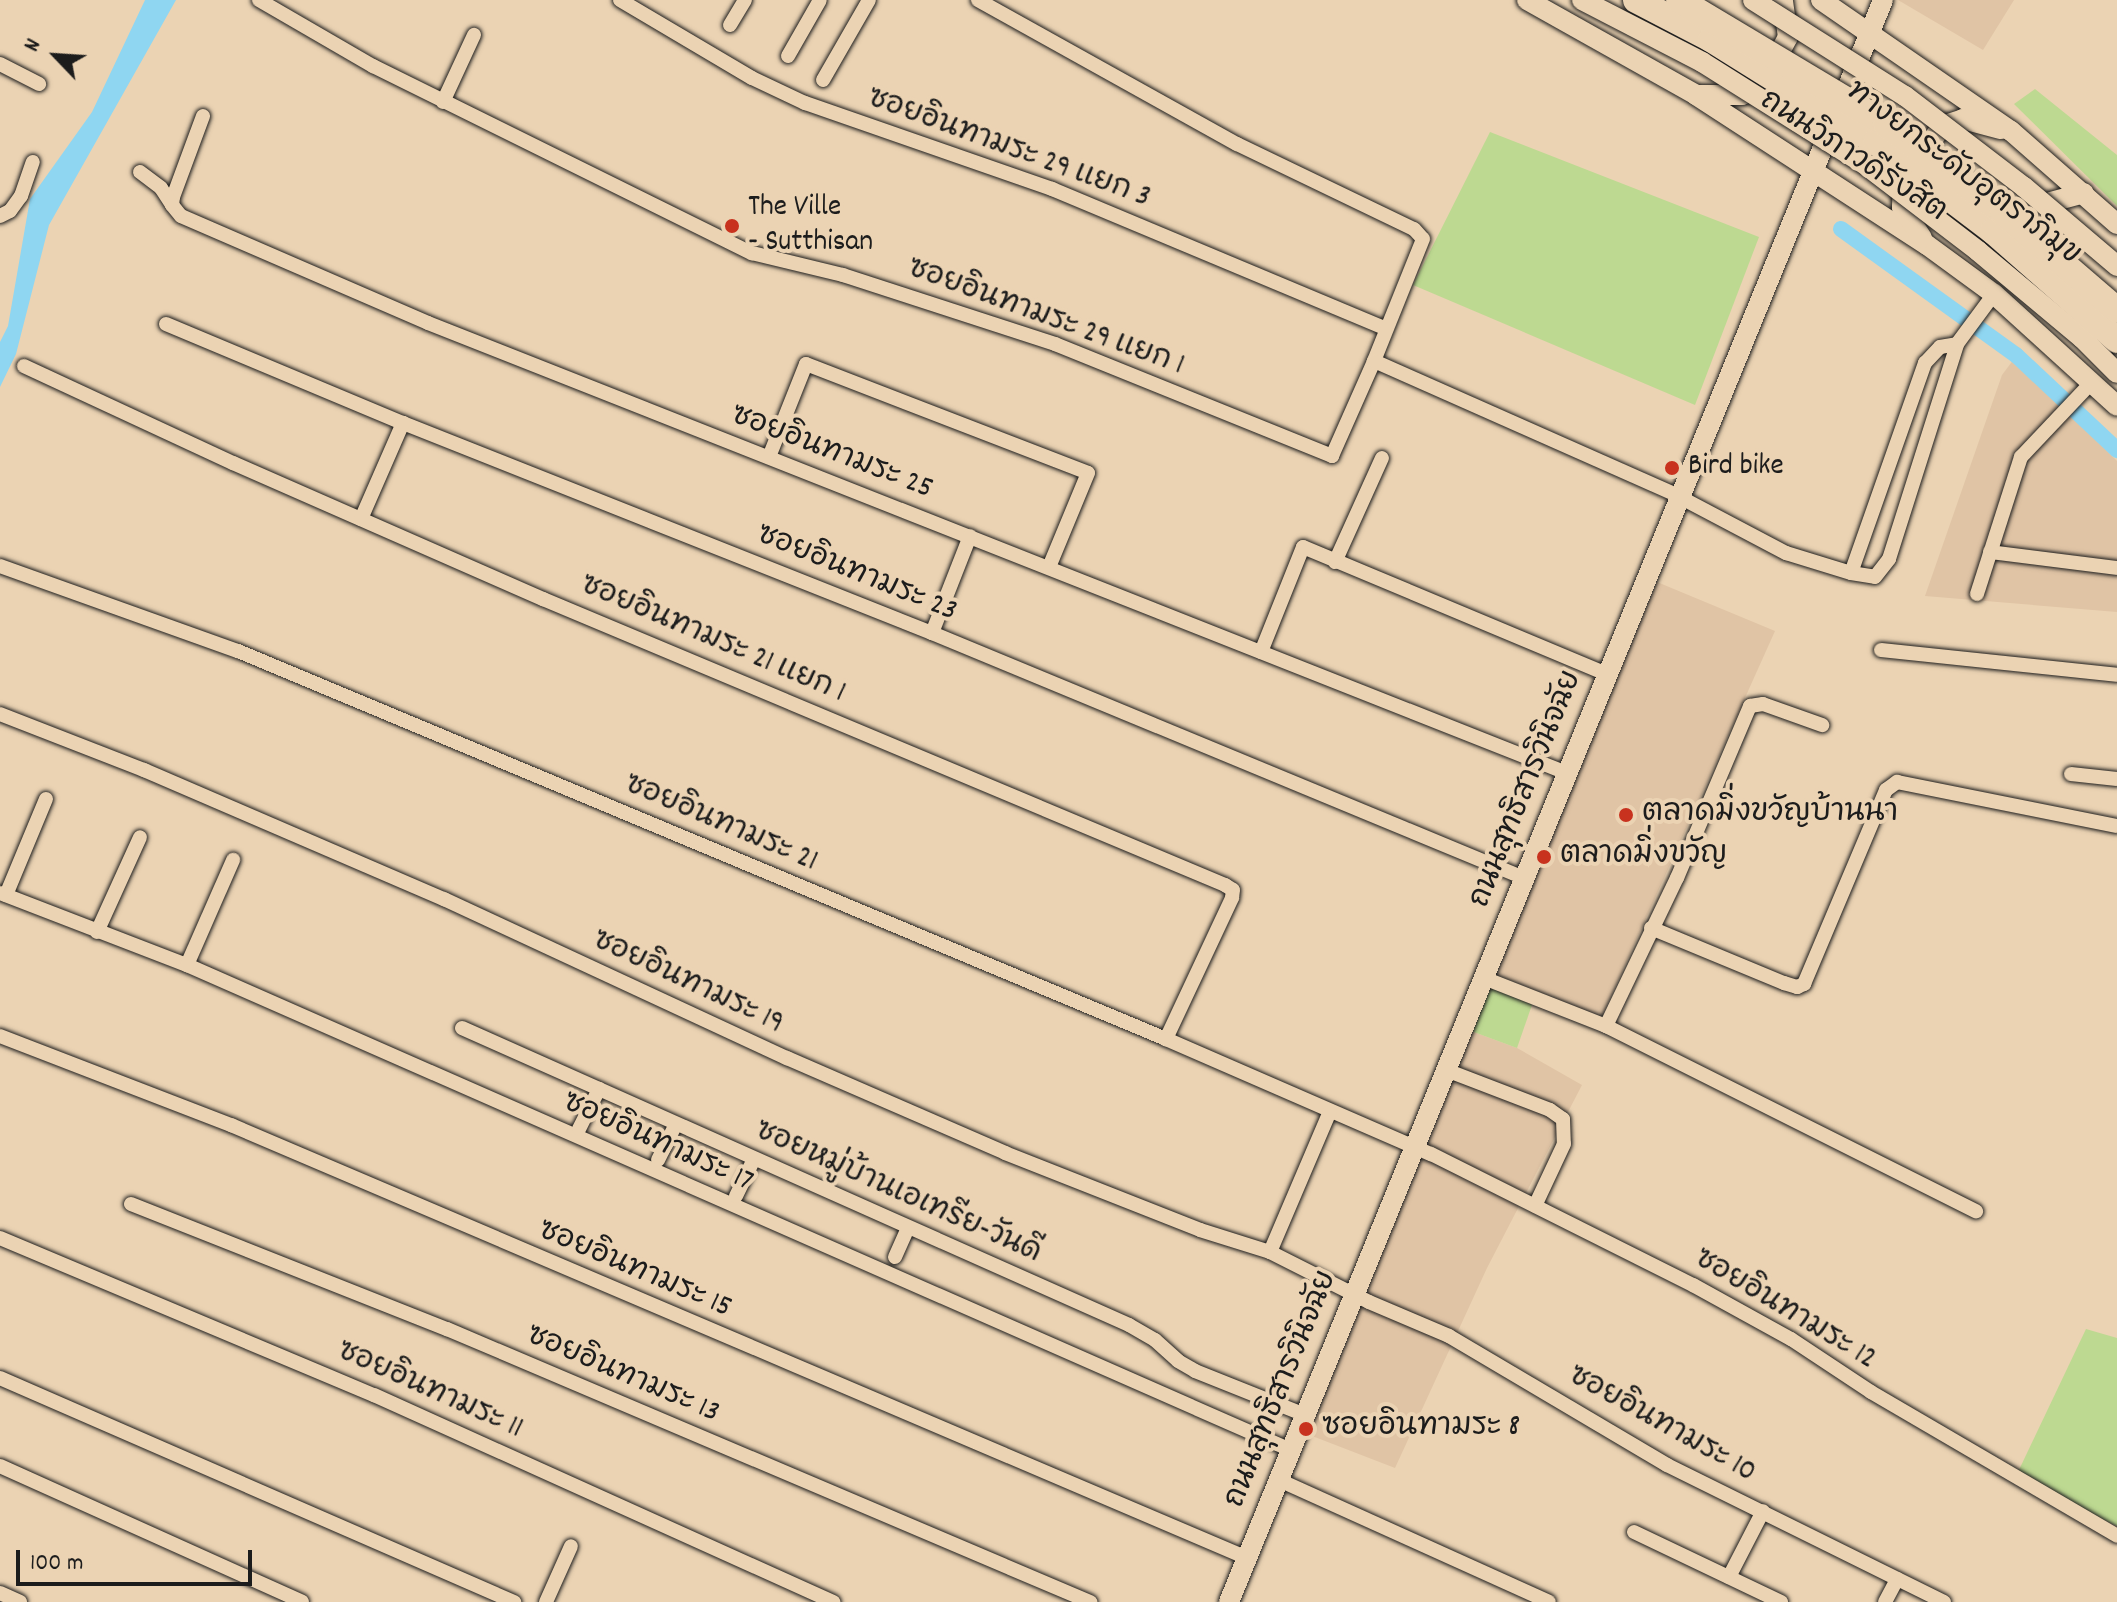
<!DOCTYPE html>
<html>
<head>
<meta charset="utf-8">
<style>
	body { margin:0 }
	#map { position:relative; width:2117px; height:1602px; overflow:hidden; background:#ebd3b3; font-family:Dekko,"Playpen Sans Thai",sans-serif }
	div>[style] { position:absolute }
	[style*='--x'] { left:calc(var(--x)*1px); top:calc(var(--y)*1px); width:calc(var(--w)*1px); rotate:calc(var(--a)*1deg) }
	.built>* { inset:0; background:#e0c4a5 }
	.green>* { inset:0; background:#bdd991 }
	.water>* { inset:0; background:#8fd6f1 }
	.canal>* { height:16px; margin:-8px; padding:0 8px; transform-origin:8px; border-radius:8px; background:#8fd6f1 }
	.roads { filter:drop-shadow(0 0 2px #1c1c1c) drop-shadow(0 0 2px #1c1c1c) }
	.street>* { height:14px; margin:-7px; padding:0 7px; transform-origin:7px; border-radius:7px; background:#ebd3b3 }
	.secondary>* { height:20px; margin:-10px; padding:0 10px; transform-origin:10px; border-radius:10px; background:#ebd3b3 }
	.bridges { filter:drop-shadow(0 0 2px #1c1c1c) drop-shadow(0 0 2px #1c1c1c) }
	.secondary-bridge>* { height:20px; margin:-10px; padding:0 10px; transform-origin:10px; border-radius:10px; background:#ebd3b3 }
	.highway-bridge>* { height:26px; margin:-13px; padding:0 13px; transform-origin:13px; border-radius:13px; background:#ebd3b3 }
	.dots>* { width:22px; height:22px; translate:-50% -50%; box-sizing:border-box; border:4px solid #ebd3b3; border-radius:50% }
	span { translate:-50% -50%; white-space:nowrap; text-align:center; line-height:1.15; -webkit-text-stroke:8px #ebd3b3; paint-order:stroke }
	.street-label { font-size:30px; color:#1c1c1c }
	.poi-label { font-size:30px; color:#1c1c1c }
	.left { translate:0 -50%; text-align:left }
	.north { position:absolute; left:16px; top:16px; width:80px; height:80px; -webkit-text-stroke:6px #ebd3b3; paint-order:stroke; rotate:295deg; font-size:22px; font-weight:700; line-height:32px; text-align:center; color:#1c1c1c }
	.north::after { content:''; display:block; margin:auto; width:28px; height:36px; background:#1c1c1c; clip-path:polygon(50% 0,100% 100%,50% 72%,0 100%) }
	.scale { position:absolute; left:16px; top:1550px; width:236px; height:36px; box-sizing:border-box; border:4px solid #1c1c1c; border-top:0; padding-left:10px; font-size:24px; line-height:28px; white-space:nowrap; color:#1c1c1c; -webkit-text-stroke:6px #ebd3b3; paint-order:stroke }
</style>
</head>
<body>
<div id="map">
	<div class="built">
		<i style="clip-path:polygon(1898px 0,2014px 0,1983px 50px)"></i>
		<i style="clip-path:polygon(2014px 359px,2117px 461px,2117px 612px,1925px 596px,2002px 375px)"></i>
		<i style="clip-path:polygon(1657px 582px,1775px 631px,1603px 1014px,1596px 1015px,1493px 973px)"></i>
		<i style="clip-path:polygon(1471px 1031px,1517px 1048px,1582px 1085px,1487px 1268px,1395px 1468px,1307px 1434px)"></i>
	</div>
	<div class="green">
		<i style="clip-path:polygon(2035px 89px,2117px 155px,2117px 206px,2014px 104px)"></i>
		<i style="clip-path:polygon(1490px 132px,1759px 237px,1695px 405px,1413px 285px)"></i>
		<i style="clip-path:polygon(1492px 985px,1533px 1002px,1517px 1048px,1471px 1031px)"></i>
		<i style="clip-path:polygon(2086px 1329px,2117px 1338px,2117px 1526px,2074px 1506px,2018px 1472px)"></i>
	</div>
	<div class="water">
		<i style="clip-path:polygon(145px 0,176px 0,49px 225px,16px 354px,0 387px,0 342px,8px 326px,30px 199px,92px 112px)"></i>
	</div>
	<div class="canal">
		<i style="--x:1841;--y:229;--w:216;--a:35.8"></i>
		<i style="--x:2016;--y:355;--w:139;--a:43.2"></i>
	</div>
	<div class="roads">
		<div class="street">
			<i style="--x:259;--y:0;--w:132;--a:30.1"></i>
			<i style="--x:373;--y:66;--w:423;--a:26.3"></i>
			<i style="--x:752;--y:253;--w:94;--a:13.6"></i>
			<i style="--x:843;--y:275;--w:223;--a:18"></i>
			<i style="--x:1055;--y:344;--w:299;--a:22"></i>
			<i style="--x:1332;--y:456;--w:104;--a:-66.1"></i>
			<i style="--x:620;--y:0;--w:153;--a:30.6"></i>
			<i style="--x:752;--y:78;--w:59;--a:25.3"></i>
			<i style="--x:805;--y:103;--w:262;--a:19.2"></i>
			<i style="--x:1052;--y:189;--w:362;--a:22.7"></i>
			<i style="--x:978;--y:0;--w:296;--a:29.1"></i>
			<i style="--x:1237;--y:144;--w:196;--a:25.7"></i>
			<i style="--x:1414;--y:229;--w:13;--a:48"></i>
			<i style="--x:1423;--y:239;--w:131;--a:111.9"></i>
			<i style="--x:1374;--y:361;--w:328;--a:23.9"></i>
			<i style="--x:1674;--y:494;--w:127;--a:27.8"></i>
			<i style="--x:1786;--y:553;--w:68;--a:17.1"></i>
			<i style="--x:1851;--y:573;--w:24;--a:9"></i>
			<i style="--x:1875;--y:577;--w:23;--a:-52"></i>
			<i style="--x:1889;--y:559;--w:225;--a:-72.4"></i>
			<i style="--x:1957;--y:344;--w:62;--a:-53.5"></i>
			<i style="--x:730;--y:25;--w:29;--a:-59"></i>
			<i style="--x:788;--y:56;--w:64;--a:-60.3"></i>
			<i style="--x:0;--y:64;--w:44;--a:27.1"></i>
			<i style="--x:823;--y:80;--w:92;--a:-60.1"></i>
			<i style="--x:443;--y:102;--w:74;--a:-65.2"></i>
			<i style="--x:203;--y:116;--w:86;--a:110.3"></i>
			<i style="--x:173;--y:197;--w:8;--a:97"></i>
			<i style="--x:172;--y:205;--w:14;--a:51"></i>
			<i style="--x:181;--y:216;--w:269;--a:23.4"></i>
			<i style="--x:428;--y:323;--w:1225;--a:21.56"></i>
			<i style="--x:140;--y:172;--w:26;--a:37"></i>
			<i style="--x:161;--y:188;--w:20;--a:57"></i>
			<i style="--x:0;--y:216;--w:11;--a:-27"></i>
			<i style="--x:10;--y:211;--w:19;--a:-54"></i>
			<i style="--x:21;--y:196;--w:36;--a:-71"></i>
			<i style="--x:166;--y:324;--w:257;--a:22.7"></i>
			<i style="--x:403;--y:423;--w:569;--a:21.65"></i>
			<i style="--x:932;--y:633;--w:641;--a:22.48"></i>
			<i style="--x:24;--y:366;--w:230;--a:24.9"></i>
			<i style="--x:233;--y:463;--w:339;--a:23.7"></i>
			<i style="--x:543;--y:599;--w:740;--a:22.75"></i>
			<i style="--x:1225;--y:885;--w:9;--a:32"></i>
			<i style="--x:1233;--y:890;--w:8;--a:97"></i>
			<i style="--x:1232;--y:898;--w:156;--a:115.1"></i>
			<i style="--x:769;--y:457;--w:100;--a:-68.3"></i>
			<i style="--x:806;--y:364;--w:302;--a:21.1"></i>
			<i style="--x:1088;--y:473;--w:102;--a:112.5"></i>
			<i style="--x:361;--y:519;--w:105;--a:-66.4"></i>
			<i style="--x:1990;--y:552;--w:128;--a:7.2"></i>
			<i style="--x:1335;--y:562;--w:114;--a:-65.7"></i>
			<i style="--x:0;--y:566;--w:253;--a:19.7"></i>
			<i style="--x:238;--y:651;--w:1006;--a:22.69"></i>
			<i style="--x:1166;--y:1039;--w:289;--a:23.5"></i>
			<i style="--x:1431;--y:1154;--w:293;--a:26.6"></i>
			<i style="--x:1693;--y:1285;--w:112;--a:28.9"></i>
			<i style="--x:1791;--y:1339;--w:96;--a:33.5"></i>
			<i style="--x:1871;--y:1392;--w:285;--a:30.3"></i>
			<i style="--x:1851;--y:573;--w:223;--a:-70.6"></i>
			<i style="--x:1925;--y:363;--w:22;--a:-47"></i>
			<i style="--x:1940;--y:347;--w:17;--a:-10"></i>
			<i style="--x:1977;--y:594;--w:144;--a:-72.2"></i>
			<i style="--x:2021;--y:457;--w:103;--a:-46.6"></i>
			<i style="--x:932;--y:633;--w:104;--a:-68.6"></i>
			<i style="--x:1881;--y:650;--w:237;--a:6"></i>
			<i style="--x:1261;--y:652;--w:113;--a:-68.2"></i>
			<i style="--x:1303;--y:547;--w:329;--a:22.7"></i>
			<i style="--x:0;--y:714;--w:155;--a:21.3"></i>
			<i style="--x:144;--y:770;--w:327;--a:23.3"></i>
			<i style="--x:444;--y:899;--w:378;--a:24.9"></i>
			<i style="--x:787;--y:1058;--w:238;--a:23.5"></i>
			<i style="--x:1005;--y:1153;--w:210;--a:21.5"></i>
			<i style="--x:1200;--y:1230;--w:73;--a:17.4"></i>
			<i style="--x:1270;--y:1252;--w:111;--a:26.8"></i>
			<i style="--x:1369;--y:1302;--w:87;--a:23"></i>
			<i style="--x:1449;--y:1336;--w:253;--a:30.6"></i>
			<i style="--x:1667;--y:1465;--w:309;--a:26.3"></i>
			<i style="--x:2071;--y:774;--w:46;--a:6.2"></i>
			<i style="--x:0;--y:893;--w:200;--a:21.1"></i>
			<i style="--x:187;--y:965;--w:1206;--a:23.72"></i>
			<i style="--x:6;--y:895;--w:104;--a:-67.4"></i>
			<i style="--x:1651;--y:928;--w:144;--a:22.5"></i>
			<i style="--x:1784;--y:983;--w:14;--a:17"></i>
			<i style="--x:1797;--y:987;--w:8;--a:-23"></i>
			<i style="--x:1804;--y:984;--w:211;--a:-67.1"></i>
			<i style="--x:1886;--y:790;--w:14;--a:-36"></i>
			<i style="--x:1897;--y:782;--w:224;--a:11.3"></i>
			<i style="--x:97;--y:932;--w:104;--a:-65.6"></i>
			<i style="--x:187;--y:965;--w:115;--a:-66.3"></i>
			<i style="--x:1484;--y:978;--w:131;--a:21.5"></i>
			<i style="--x:1606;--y:1026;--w:414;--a:26.6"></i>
			<i style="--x:1606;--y:1026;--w:164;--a:-64.4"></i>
			<i style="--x:1677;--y:878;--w:187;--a:-67"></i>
			<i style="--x:1750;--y:706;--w:13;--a:-9"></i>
			<i style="--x:1763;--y:704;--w:63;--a:19.6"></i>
			<i style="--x:462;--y:1028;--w:730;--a:24"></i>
			<i style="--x:1129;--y:1325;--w:30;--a:30"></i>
			<i style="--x:1155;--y:1340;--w:31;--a:42"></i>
			<i style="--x:1178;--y:1361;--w:20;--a:30"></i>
			<i style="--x:1195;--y:1371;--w:118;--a:21.8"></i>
			<i style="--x:0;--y:1036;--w:248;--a:21.1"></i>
			<i style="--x:231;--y:1125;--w:1104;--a:23.08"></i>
			<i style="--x:1446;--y:1070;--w:111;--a:21"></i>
			<i style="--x:1550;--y:1110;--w:16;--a:35"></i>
			<i style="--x:1563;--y:1119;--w:25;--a:88"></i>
			<i style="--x:1564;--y:1144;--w:68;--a:115.1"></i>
			<i style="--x:579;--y:1129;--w:45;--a:-63.4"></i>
			<i style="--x:658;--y:1160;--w:40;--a:-63.4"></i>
			<i style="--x:736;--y:1196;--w:41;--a:-64.1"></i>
			<i style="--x:131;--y:1204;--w:340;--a:21.6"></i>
			<i style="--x:447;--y:1329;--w:699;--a:23"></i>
			<i style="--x:0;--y:1238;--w:406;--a:22.8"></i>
			<i style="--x:374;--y:1395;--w:504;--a:24.27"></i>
			<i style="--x:1270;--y:1252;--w:153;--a:-66.9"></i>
			<i style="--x:895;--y:1257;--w:32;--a:-66"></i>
			<i style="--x:0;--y:1378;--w:561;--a:23.55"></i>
			<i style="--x:0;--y:1466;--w:331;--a:24.2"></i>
			<i style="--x:1279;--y:1480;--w:296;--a:24.3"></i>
			<i style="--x:1634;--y:1532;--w:163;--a:25.5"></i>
			<i style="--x:1729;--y:1577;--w:74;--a:-62.7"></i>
			<i style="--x:0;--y:1593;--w:22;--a:24"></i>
			<i style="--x:546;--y:1602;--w:61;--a:-65.9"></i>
			<i style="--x:1885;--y:1602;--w:26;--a:-62"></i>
		</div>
		<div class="secondary">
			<i style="--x:1527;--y:0;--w:194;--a:29.3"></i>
			<i style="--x:1696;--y:95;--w:275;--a:33"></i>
			<i style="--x:1927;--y:245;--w:83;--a:36.2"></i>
			<i style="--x:1994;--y:294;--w:166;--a:42.3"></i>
			<i style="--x:1821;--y:0;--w:231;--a:34.6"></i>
			<i style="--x:2011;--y:131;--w:141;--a:41.3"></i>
			<i style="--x:1696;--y:95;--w:46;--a:0"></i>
			<i style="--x:1742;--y:95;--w:24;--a:-30"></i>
			<i style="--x:1763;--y:83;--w:52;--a:-61.5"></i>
			<i style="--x:1788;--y:37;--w:37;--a:-98"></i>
			<i style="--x:1922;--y:238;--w:37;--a:-123"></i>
			<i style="--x:1902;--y:207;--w:25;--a:-88"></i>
			<i style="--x:1903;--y:182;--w:68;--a:-55.1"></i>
			<i style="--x:1942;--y:126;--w:22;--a:-18"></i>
			<i style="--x:1963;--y:119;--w:39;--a:15"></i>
			<i style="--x:2017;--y:243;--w:53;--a:-50.3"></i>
			<i style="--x:2051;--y:202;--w:34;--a:-15"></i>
			<i style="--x:1229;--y:1602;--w:1730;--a:-67.79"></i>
		</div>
	</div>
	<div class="bridges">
		<div class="secondary-bridge">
			<i style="--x:1582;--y:0;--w:135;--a:27.3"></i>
			<i style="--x:1702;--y:62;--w:195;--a:32.2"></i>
			<i style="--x:1867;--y:166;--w:140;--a:37.4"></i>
			<i style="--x:1978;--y:251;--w:136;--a:39.9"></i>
			<i style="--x:2082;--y:338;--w:49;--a:45"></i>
			<i style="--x:1753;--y:0;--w:180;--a:32.3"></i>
			<i style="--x:1905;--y:96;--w:150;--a:37.4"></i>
			<i style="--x:2024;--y:187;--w:122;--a:40.3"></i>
		</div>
		<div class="highway-bridge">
			<i style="--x:1636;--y:0;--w:85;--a:27.5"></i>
			<i style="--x:1711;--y:39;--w:195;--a:32"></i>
			<i style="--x:1876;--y:142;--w:147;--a:37.3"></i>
			<i style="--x:1993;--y:231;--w:165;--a:41.3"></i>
			<i style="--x:1679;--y:0;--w:241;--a:30.9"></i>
			<i style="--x:1886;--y:124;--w:146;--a:36.9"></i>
			<i style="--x:2003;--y:212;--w:150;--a:40.7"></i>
		</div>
	</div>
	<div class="dots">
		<i style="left:732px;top:226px;background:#c8321e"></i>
		<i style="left:1672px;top:468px;background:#c8321e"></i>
		<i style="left:1626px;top:815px;background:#c8321e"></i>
		<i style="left:1544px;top:857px;background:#c8321e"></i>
		<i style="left:1306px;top:1429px;background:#c8321e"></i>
	</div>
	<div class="street-label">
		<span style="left:1008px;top:150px;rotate:20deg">ซอยอินทามระ 29 แยก 3</span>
		<span style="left:1852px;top:158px;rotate:33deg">ถนนวิภาวดีรังสิต</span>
		<span style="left:1962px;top:175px;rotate:37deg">ทางยกระดับอุตราภิมุข</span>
		<span style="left:1045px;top:319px;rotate:20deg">ซอยอินทามระ 29 แยก 1</span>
		<span style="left:831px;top:454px;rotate:21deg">ซอยอินทามระ 25</span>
		<span style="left:856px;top:575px;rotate:22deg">ซอยอินทามระ 23</span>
		<span style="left:712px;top:641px;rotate:23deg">ซอยอินทามระ 21 แยก 1</span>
		<span style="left:1528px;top:790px;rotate:-68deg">ถนนสุทธิสารวินิจฉัย</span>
		<span style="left:720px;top:825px;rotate:23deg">ซอยอินทามระ 21</span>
		<span style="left:687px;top:984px;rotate:25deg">ซอยอินทามระ 19</span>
		<span style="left:657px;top:1144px;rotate:24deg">ซอยอินทามระ 17</span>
		<span style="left:897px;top:1194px;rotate:24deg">ซอยหมู่บ้านเอเทรีย-วันดี</span>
		<span style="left:634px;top:1271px;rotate:23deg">ซอยอินทามระ 15</span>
		<span style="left:1784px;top:1311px;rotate:31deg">ซอยอินทามระ 12</span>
		<span style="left:622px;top:1376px;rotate:23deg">ซอยอินทามระ 13</span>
		<span style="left:1283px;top:1390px;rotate:-68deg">ถนนสุทธิสารวินิจฉัย</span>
		<span style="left:429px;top:1392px;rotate:24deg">ซอยอินทามระ 11</span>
		<span style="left:1661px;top:1426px;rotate:29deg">ซอยอินทามระ 10</span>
	</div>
	<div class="poi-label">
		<span class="left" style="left:748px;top:226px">The Ville<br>- Sutthisan</span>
		<span class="left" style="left:1688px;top:468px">Bird bike</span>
		<span class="left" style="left:1642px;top:815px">ตลาดมิ่งขวัญบ้านนา</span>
		<span class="left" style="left:1560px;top:857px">ตลาดมิ่งขวัญ</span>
		<span class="left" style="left:1322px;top:1429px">ซอยอินทามระ 8</span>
	</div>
	<div class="north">N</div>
	<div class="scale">100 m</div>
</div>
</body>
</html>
